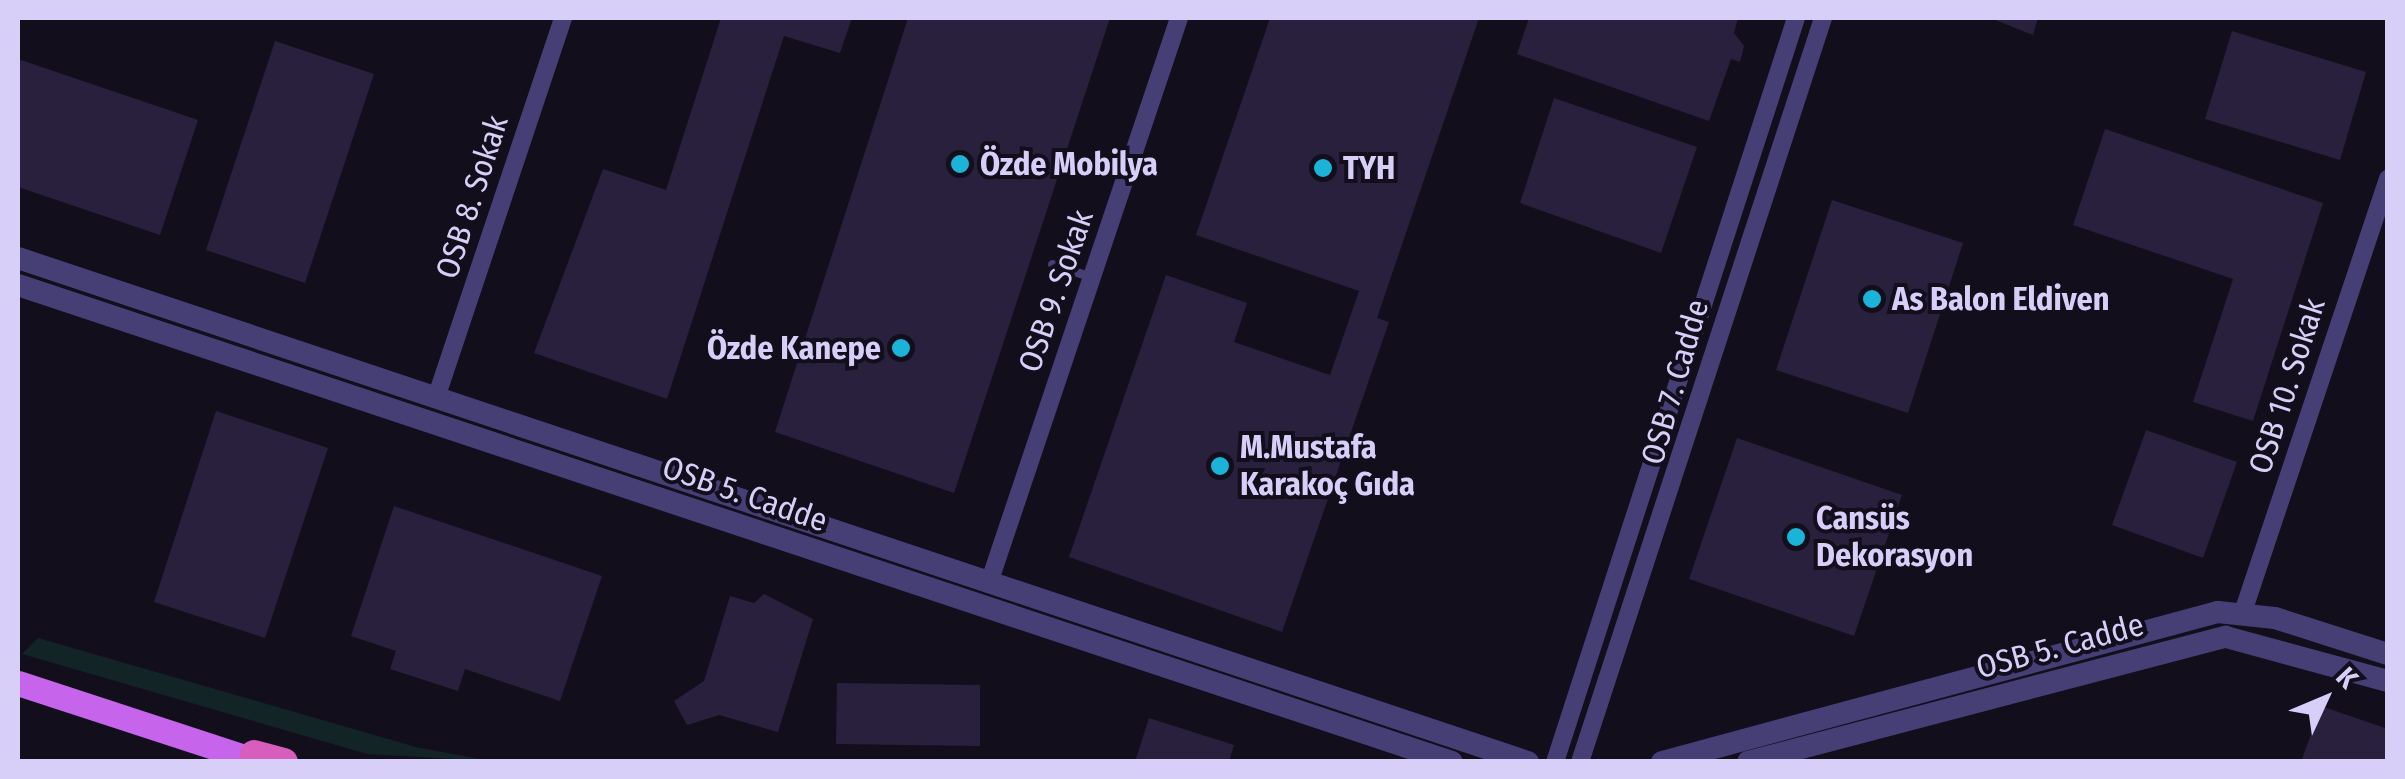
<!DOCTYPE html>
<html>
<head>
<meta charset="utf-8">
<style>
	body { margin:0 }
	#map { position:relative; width:2405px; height:779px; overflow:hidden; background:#120e1c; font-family:"Fira Sans Condensed",sans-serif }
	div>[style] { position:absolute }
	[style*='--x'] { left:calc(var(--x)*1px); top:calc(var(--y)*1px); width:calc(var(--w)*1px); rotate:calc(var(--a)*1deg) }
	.green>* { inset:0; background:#122425 }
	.building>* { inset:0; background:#29203e }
	.service>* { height:9px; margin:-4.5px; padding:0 4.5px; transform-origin:4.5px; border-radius:4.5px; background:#463f75 }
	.minor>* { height:18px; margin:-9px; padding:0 9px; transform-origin:9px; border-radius:9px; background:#463f75 }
	.tertiary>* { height:22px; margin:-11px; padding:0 11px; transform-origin:11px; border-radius:11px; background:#463f75 }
	.primary>* { height:25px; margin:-12.5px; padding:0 12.5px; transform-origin:12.5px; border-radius:12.5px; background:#c664eb }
	.trunk>* { height:28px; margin:-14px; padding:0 14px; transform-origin:14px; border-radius:14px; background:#d85ebe }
	.dots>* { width:28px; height:28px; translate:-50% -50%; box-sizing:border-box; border:5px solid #120e1c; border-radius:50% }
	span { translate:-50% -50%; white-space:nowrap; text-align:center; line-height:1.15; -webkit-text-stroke:8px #120e1c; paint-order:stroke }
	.poi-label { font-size:32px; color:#d8cff9; font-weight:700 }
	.left { translate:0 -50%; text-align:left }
	.right { translate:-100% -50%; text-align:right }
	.street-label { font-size:32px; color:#d8cff9 }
	.frame { position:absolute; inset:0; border:20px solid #d8cff9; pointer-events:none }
	.north { position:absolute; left:2275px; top:649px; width:100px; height:100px; -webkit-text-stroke:8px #120e1c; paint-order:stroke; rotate:46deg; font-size:28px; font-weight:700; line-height:40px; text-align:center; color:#d8cff9 }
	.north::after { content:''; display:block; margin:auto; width:35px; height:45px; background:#d8cff9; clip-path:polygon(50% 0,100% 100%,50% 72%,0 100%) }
</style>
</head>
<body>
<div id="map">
	<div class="green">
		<i style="clip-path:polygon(38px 638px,416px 747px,490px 761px,367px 754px,22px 654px)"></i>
	</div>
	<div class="building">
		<i style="clip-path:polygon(721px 18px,852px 18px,840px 53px,784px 36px,667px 399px,534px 353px,603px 169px,666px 190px)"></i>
		<i style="clip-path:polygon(908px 18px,1110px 18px,954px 493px,775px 432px)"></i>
		<i style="clip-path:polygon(1270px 18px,1479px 18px,1377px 318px,1389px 322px,1282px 632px,1069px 557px,1166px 275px,1247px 303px,1234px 342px,1330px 375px,1359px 291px,1196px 235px)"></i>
		<i style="clip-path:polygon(1529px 18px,1738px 18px,1734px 33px,1744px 46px,1740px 62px,1731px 59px,1709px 121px,1517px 54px)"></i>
		<i style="clip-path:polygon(1990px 18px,2038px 18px,2033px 35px)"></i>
		<i style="clip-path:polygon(2232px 31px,2366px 72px,2340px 160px,2205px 119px)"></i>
		<i style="clip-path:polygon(275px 41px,374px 74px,305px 283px,206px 250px)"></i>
		<i style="clip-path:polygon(18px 59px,198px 120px,160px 235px,18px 187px)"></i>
		<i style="clip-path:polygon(1554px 98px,1697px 147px,1661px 253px,1520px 203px)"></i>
		<i style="clip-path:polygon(2105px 129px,2323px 203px,2253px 421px,2193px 402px,2233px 279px,2073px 225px)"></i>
		<i style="clip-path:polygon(1832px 200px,1963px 243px,1908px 413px,1776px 370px)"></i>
		<i style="clip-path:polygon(216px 411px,328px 448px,265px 638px,154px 602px)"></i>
		<i style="clip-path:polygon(2146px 430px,2237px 462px,2203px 558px,2112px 525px)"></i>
		<i style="clip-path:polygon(1737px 438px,1902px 495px,1854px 636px,1689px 579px)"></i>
		<i style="clip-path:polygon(394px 506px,602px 576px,560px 701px,465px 669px,458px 691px,390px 669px,396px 651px,351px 636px)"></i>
		<i style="clip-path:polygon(764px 594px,813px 619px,778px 732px,719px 715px,687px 725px,674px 701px,704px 681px,730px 596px,754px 603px)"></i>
		<i style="clip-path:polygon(837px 683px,980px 685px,980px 746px,836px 744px)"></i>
		<i style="clip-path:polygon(2321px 706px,2388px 729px,2388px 762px,2301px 762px)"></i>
		<i style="clip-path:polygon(1149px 718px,1234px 745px,1229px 762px,1135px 762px)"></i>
	</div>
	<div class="service">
		<i style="--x:1052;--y:264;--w:42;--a:18"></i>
	</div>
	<div class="minor">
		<i style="--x:437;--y:395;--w:397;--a:-71.5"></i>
		<i style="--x:989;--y:583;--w:596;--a:-71.41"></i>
		<i style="--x:2243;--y:612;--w:457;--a:-71.5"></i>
		<i style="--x:1555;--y:762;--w:782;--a:-72.05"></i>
		<i style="--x:1580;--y:762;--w:783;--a:-71.91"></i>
	</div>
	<div class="tertiary">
		<i style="--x:18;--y:258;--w:1592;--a:18.46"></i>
		<i style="--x:18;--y:285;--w:1511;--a:18.4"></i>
		<i style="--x:1662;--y:762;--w:576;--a:-15.1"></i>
		<i style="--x:2218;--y:612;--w:57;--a:6"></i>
		<i style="--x:2275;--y:618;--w:119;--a:17.7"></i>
		<i style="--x:1748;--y:762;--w:494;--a:-14.7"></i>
		<i style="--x:2226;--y:637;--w:168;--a:15.2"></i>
	</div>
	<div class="primary">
		<i style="--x:18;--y:683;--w:255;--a:18.1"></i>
	</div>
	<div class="trunk">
		<i style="--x:254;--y:754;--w:31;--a:15"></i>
	</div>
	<div class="dots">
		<i style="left:960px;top:164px;background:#1cb3d8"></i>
		<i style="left:1323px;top:168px;background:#1cb3d8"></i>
		<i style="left:1872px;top:299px;background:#1cb3d8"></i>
		<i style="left:901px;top:348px;background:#1cb3d8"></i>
		<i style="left:1220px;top:466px;background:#1cb3d8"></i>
		<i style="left:1796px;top:537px;background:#1cb3d8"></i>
	</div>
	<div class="poi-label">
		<span class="left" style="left:980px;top:164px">Özde Mobilya</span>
		<span class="left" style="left:1343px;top:168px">TYH</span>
		<span class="left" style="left:1892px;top:299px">As Balon Eldiven</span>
		<span class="right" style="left:881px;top:348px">Özde Kanepe</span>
		<span class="left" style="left:1240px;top:466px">M.Mustafa<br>Karakoç Gıda</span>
		<span class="left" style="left:1816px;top:537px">Cansüs<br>Dekorasyon</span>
	</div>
	<div class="street-label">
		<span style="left:472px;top:197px;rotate:-72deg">OSB 8. Sokak</span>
		<span style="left:1056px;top:291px;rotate:-71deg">OSB 9. Sokak</span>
		<span style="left:1675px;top:382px;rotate:-74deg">OSB 7. Cadde</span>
		<span style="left:2287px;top:386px;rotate:-72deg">OSB 10. Sokak</span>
		<span style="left:745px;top:494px;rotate:19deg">OSB 5. Cadde</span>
		<span style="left:2060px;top:646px;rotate:-15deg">OSB 5. Cadde</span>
	</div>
	<div class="frame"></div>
	<div class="north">K</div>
</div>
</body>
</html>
